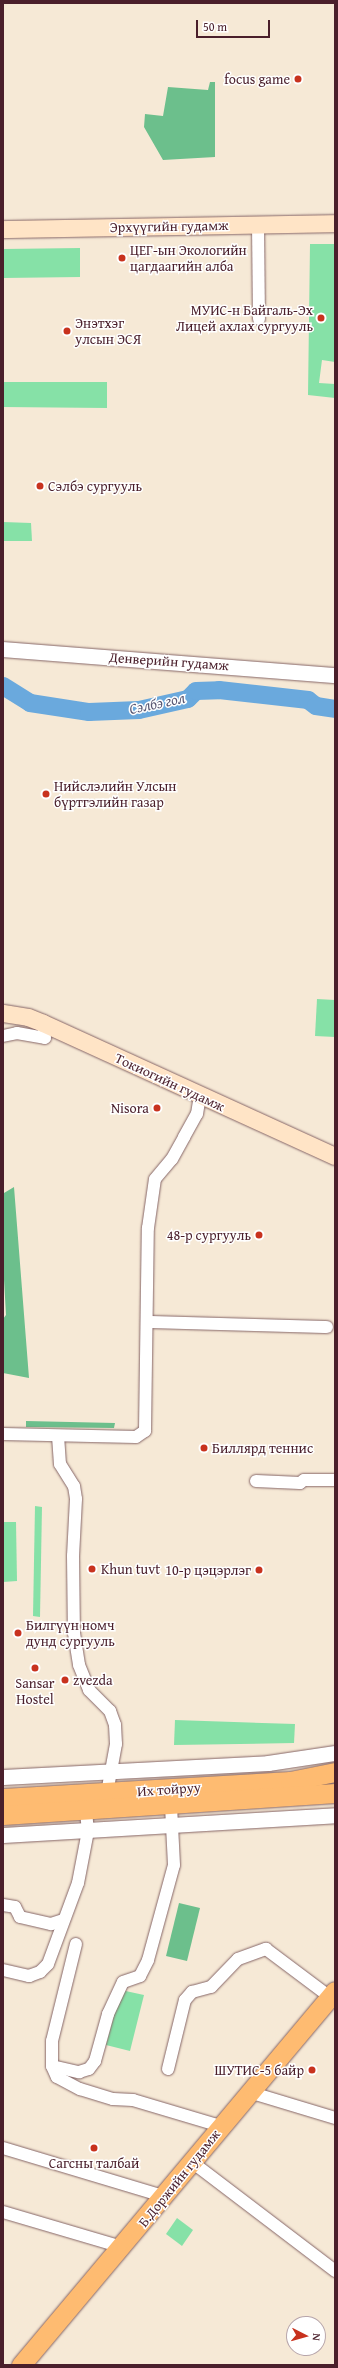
<!DOCTYPE html>
<html>
<head>
<meta charset="utf-8">
<style>
	body { margin:0 }
	#map { position:relative; width:338px; height:2368px; overflow:hidden; background:#f6e9d6; font-family:"Gentium Book Plus",serif }
	div>[style] { position:absolute }
	[style*='--x'] { left:calc(var(--x)*1px); top:calc(var(--y)*1px); width:calc(var(--w)*1px); rotate:calc(var(--a)*1deg) }
	.green>* { inset:0; background:#86e1a7 }
	.forest>* { inset:0; background:#6cbf8c }
	.river>* { height:18px; margin:-9px; padding:0 9px; transform-origin:9px; border-radius:9px; background:#6aa9dd }
	.roads { filter:drop-shadow(0 0 1px #866667) drop-shadow(0 0 1px #866667) }
	.minor>* { height:12px; margin:-6px; padding:0 6px; transform-origin:6px; border-radius:6px; background:#fff }
	.tertiary>* { height:15px; margin:-7.5px; padding:0 7.5px; transform-origin:7.5px; border-radius:7.5px; background:#fff }
	.secondary>* { height:17px; margin:-8.5px; padding:0 8.5px; transform-origin:8.5px; border-radius:8.5px; background:#ffe4c6 }
	.primary>* { height:19px; margin:-9.5px; padding:0 9.5px; transform-origin:9.5px; border-radius:9.5px; background:#febb71 }
	.dots>* { width:11px; height:11px; translate:-50% -50%; box-sizing:border-box; border:2px solid #fff; border-radius:50% }
	span { translate:-50% -50%; white-space:nowrap; text-align:center; line-height:1.15; -webkit-text-stroke:3px #fff; paint-order:stroke }
	.poi-label { font-size:14px; color:#4a1f2b }
	.right { translate:-100% -50%; text-align:right }
	.left { translate:0 -50%; text-align:left }
	.street-label { font-size:14px; color:#4a1f2b }
	.water-label { font-size:15px; color:#575672; font-style:italic }
	.frame { position:absolute; inset:0; border:4px solid #4a1f2b; pointer-events:none }
	.north { position:absolute; left:286px; top:2316px; width:40px; height:40px; box-sizing:border-box; background:#fff; border:1px solid #b7a5aa; border-radius:50%; rotate:96deg; font-size:11px; font-weight:700; line-height:16px; text-align:center; color:#4a1f2b }
	.north::after { content:''; display:block; margin:auto; width:14px; height:18px; background:#c8321e; clip-path:polygon(50% 0,100% 100%,50% 72%,0 100%) }
	.scale { position:absolute; left:196px; top:20px; width:74px; height:18px; box-sizing:border-box; border:2px solid #4a1f2b; border-top:0; padding-left:5px; font-size:12px; line-height:14px; white-space:nowrap; color:#4a1f2b; -webkit-text-stroke:3px #fff; paint-order:stroke }
</style>
</head>
<body>
<div id="map">
	<div class="green">
		<i style="clip-path:polygon(310px 244px,335px 244px,335px 362px,322px 360px,319px 383px,335px 384px,335px 398px,308px 395px)"></i>
		<i style="clip-path:polygon(80px 248px,80px 277px,3px 278px,3px 249px)"></i>
		<i style="clip-path:polygon(3px 382px,107px 382px,107px 408px,3px 407px)"></i>
		<i style="clip-path:polygon(3px 522px,31px 523px,32px 541px,3px 541px)"></i>
		<i style="clip-path:polygon(317px 999px,335px 1000px,335px 1037px,315px 1036px)"></i>
		<i style="clip-path:polygon(35px 1506px,42px 1507px,40px 1617px,33px 1616px)"></i>
		<i style="clip-path:polygon(3px 1522px,16px 1522px,17px 1581px,3px 1582px)"></i>
		<i style="clip-path:polygon(175px 1720px,295px 1724px,294px 1743px,174px 1745px)"></i>
		<i style="clip-path:polygon(121px 1990px,144px 1995px,130px 2051px,106px 2045px)"></i>
		<i style="clip-path:polygon(177px 2218px,193px 2230px,182px 2246px,166px 2234px)"></i>
	</div>
	<div class="forest">
		<i style="clip-path:polygon(210px 82px,215px 82px,215px 157px,163px 160px,144px 127px,145px 114px,163px 116px,168px 87px,208px 90px)"></i>
		<i style="clip-path:polygon(14px 1187px,29px 1378px,3px 1373px,3px 1319px,6px 1315px,3px 1262px,4px 1193px)"></i>
		<i style="clip-path:polygon(26px 1421px,115px 1423px,114px 1428px,26px 1427px)"></i>
		<i style="clip-path:polygon(179px 1903px,200px 1908px,187px 1961px,166px 1956px)"></i>
	</div>
	<div class="river">
		<i style="--x:3;--y:686;--w:32;--a:32"></i>
		<i style="--x:30;--y:703;--w:60;--a:8.7"></i>
		<i style="--x:89;--y:712;--w:50;--a:-2.3"></i>
		<i style="--x:139;--y:710;--w:50;--a:-12.7"></i>
		<i style="--x:188;--y:699;--w:11;--a:-45"></i>
		<i style="--x:196;--y:691;--w:23;--a:-2"></i>
		<i style="--x:219;--y:690;--w:90;--a:6.4"></i>
		<i style="--x:308;--y:700;--w:10;--a:37"></i>
		<i style="--x:316;--y:706;--w:19;--a:9"></i>
	</div>
	<div class="roads">
		<div class="minor">
			<i style="--x:258;--y:225;--w:94;--a:89.4"></i>
			<i style="--x:3;--y:1036;--w:14;--a:-12"></i>
			<i style="--x:17;--y:1033;--w:28;--a:10"></i>
			<i style="--x:45;--y:1038;--w:15;--a:-98"></i>
			<i style="--x:148;--y:1322;--w:179;--a:1.6"></i>
			<i style="--x:3;--y:1434;--w:133;--a:1.3"></i>
			<i style="--x:136;--y:1437;--w:11;--a:-34"></i>
			<i style="--x:145;--y:1431;--w:203;--a:-89.2"></i>
			<i style="--x:148;--y:1228;--w:49;--a:-81.9"></i>
			<i style="--x:155;--y:1179;--w:26;--a:-50"></i>
			<i style="--x:172;--y:1159;--w:25;--a:-61"></i>
			<i style="--x:184;--y:1137;--w:26;--a:-61"></i>
			<i style="--x:197;--y:1114;--w:18;--a:-81"></i>
			<i style="--x:58;--y:1436;--w:28;--a:86"></i>
			<i style="--x:60;--y:1464;--w:26;--a:58"></i>
			<i style="--x:74;--y:1486;--w:13;--a:81"></i>
			<i style="--x:76;--y:1499;--w:57;--a:93"></i>
			<i style="--x:73;--y:1556;--w:77;--a:89.3"></i>
			<i style="--x:74;--y:1633;--w:32;--a:81"></i>
			<i style="--x:79;--y:1665;--w:27;--a:68"></i>
			<i style="--x:89;--y:1690;--w:30;--a:45"></i>
			<i style="--x:110;--y:1711;--w:15;--a:70"></i>
			<i style="--x:115;--y:1725;--w:19;--a:87"></i>
			<i style="--x:116;--y:1744;--w:50;--a:100.4"></i>
			<i style="--x:256;--y:1481;--w:44;--a:2.6"></i>
			<i style="--x:300;--y:1483;--w:5;--a:-37"></i>
			<i style="--x:304;--y:1480;--w:31;--a:0"></i>
			<i style="--x:3;--y:1905;--w:12;--a:9"></i>
			<i style="--x:15;--y:1907;--w:11;--a:63"></i>
			<i style="--x:20;--y:1917;--w:32;--a:13"></i>
			<i style="--x:51;--y:1924;--w:13;--a:-18"></i>
			<i style="--x:76;--y:1944;--w:100;--a:103.9"></i>
			<i style="--x:52;--y:2041;--w:25;--a:90"></i>
			<i style="--x:52;--y:2066;--w:12;--a:66"></i>
			<i style="--x:57;--y:2077;--w:26;--a:28"></i>
			<i style="--x:80;--y:2089;--w:34;--a:17"></i>
			<i style="--x:113;--y:2099;--w:20;--a:3"></i>
			<i style="--x:133;--y:2100;--w:92;--a:16.5"></i>
			<i style="--x:3;--y:1970;--w:27;--a:13"></i>
			<i style="--x:29;--y:1976;--w:12;--a:-20"></i>
			<i style="--x:40;--y:1972;--w:11;--a:-45"></i>
			<i style="--x:48;--y:1964;--w:86;--a:-69.7"></i>
			<i style="--x:78;--y:1883;--w:53;--a:-79.1"></i>
			<i style="--x:88;--y:1831;--w:20;--a:-96"></i>
			<i style="--x:52;--y:2066;--w:28;--a:13"></i>
			<i style="--x:79;--y:2072;--w:10;--a:-17"></i>
			<i style="--x:89;--y:2069;--w:10;--a:-53"></i>
			<i style="--x:95;--y:2061;--w:49;--a:-74.5"></i>
			<i style="--x:108;--y:2014;--w:35;--a:-65"></i>
			<i style="--x:123;--y:1982;--w:18;--a:-19"></i>
			<i style="--x:140;--y:1976;--w:18;--a:-63"></i>
			<i style="--x:148;--y:1960;--w:98;--a:-74.7"></i>
			<i style="--x:174;--y:1865;--w:60;--a:-92.9"></i>
			<i style="--x:168;--y:2069;--w:71;--a:-76.2"></i>
			<i style="--x:185;--y:2000;--w:11;--a:-49"></i>
			<i style="--x:192;--y:1992;--w:20;--a:-15"></i>
			<i style="--x:211;--y:1987;--w:39;--a:-46"></i>
			<i style="--x:238;--y:1959;--w:30;--a:-20"></i>
			<i style="--x:266;--y:1949;--w:80;--a:36.9"></i>
			<i style="--x:249;--y:2092;--w:90;--a:16.8"></i>
			<i style="--x:3;--y:2148;--w:167;--a:16.7"></i>
			<i style="--x:192;--y:2162;--w:180;--a:37.3"></i>
			<i style="--x:3;--y:2212;--w:124;--a:16.4"></i>
		</div>
		<div class="tertiary">
			<i style="--x:3;--y:649;--w:333;--a:4.5"></i>
			<i style="--x:3;--y:1777;--w:265;--a:-3"></i>
			<i style="--x:268;--y:1763;--w:68;--a:-8.5"></i>
			<i style="--x:3;--y:1835;--w:333;--a:-3.4"></i>
		</div>
		<div class="secondary">
			<i style="--x:3;--y:229;--w:332;--a:-1"></i>
			<i style="--x:3;--y:1013;--w:25;--a:9"></i>
			<i style="--x:28;--y:1017;--w:16;--a:22"></i>
			<i style="--x:43;--y:1023;--w:321;--a:24.5"></i>
		</div>
		<div class="primary">
			<i style="--x:3;--y:1798;--w:288;--a:-3.4"></i>
			<i style="--x:290;--y:1781;--w:46;--a:-11.3"></i>
			<i style="--x:3;--y:1815;--w:333;--a:-3.8"></i>
			<i style="--x:21;--y:2365;--w:488;--a:-50"></i>
		</div>
	</div>
	<div class="dots">
		<i style="left:298px;top:79px;background:#c8321e"></i>
		<i style="left:122px;top:258px;background:#c8321e"></i>
		<i style="left:321px;top:318px;background:#c8321e"></i>
		<i style="left:67px;top:331px;background:#c8321e"></i>
		<i style="left:40px;top:486px;background:#c8321e"></i>
		<i style="left:46px;top:794px;background:#c8321e"></i>
		<i style="left:157px;top:1108px;background:#c8321e"></i>
		<i style="left:259px;top:1235px;background:#c8321e"></i>
		<i style="left:204px;top:1448px;background:#c8321e"></i>
		<i style="left:92px;top:1569px;background:#c8321e"></i>
		<i style="left:259px;top:1570px;background:#c8321e"></i>
		<i style="left:18px;top:1633px;background:#c8321e"></i>
		<i style="left:35px;top:1668px;background:#c8321e"></i>
		<i style="left:65px;top:1680px;background:#c8321e"></i>
		<i style="left:312px;top:2070px;background:#c8321e"></i>
		<i style="left:94px;top:2148px;background:#c8321e"></i>
	</div>
	<div class="poi-label">
		<span class="right" style="left:290px;top:79px">focus game</span>
		<span class="left" style="left:130px;top:258px">ЦЕГ-ын Экологийн<br>цагдаагийн алба</span>
		<span class="right" style="left:313px;top:318px">МУИС-н Байгаль-Эх<br>Лицей ахлах сургууль</span>
		<span class="left" style="left:75px;top:331px">Энэтхэг<br>улсын ЭСЯ</span>
		<span class="left" style="left:48px;top:486px">Сэлбэ сургууль</span>
		<span class="left" style="left:54px;top:794px">Нийслэлийн Улсын<br>бүртгэлийн газар</span>
		<span class="right" style="left:149px;top:1108px">Nisora</span>
		<span class="right" style="left:251px;top:1235px">48-р сургууль</span>
		<span class="left" style="left:212px;top:1448px">Биллярд теннис</span>
		<span class="left" style="left:101px;top:1569px">Khun tuvt</span>
		<span class="right" style="left:251px;top:1570px">10-р цэцэрлэг</span>
		<span class="left" style="left:26px;top:1633px">Билгүүн номч<br>дунд сургууль</span>
		<span class="left" style="left:73px;top:1680px">zvezda</span>
		<span style="left:35px;top:1691px">Sansar<br>Hostel</span>
		<span class="right" style="left:304px;top:2070px">ШУТИС-5 байр</span>
		<span style="left:94px;top:2163px">Сагсны талбай</span>
	</div>
	<div class="street-label">
		<span style="left:169px;top:226px;rotate:-1deg">Эрхүүгийн гудамж</span>
		<span style="left:169px;top:661px;rotate:4deg">Денверийн гудамж</span>
		<span style="left:170px;top:1082px;rotate:25deg">Токиогийн гудамж</span>
		<span style="left:169px;top:1789px;rotate:-4deg">Их тойруу</span>
		<span style="left:179px;top:2178px;rotate:-51deg">Б.Доржийн гудамж</span>
	</div>
	<div class="water-label">
		<span style="left:157px;top:703px;rotate:-12deg">Сэлбэ гол</span>
	</div>
	<div class="frame"></div>
	<div class="north">N</div>
	<div class="scale">50 m</div>
</div>
</body>
</html>
